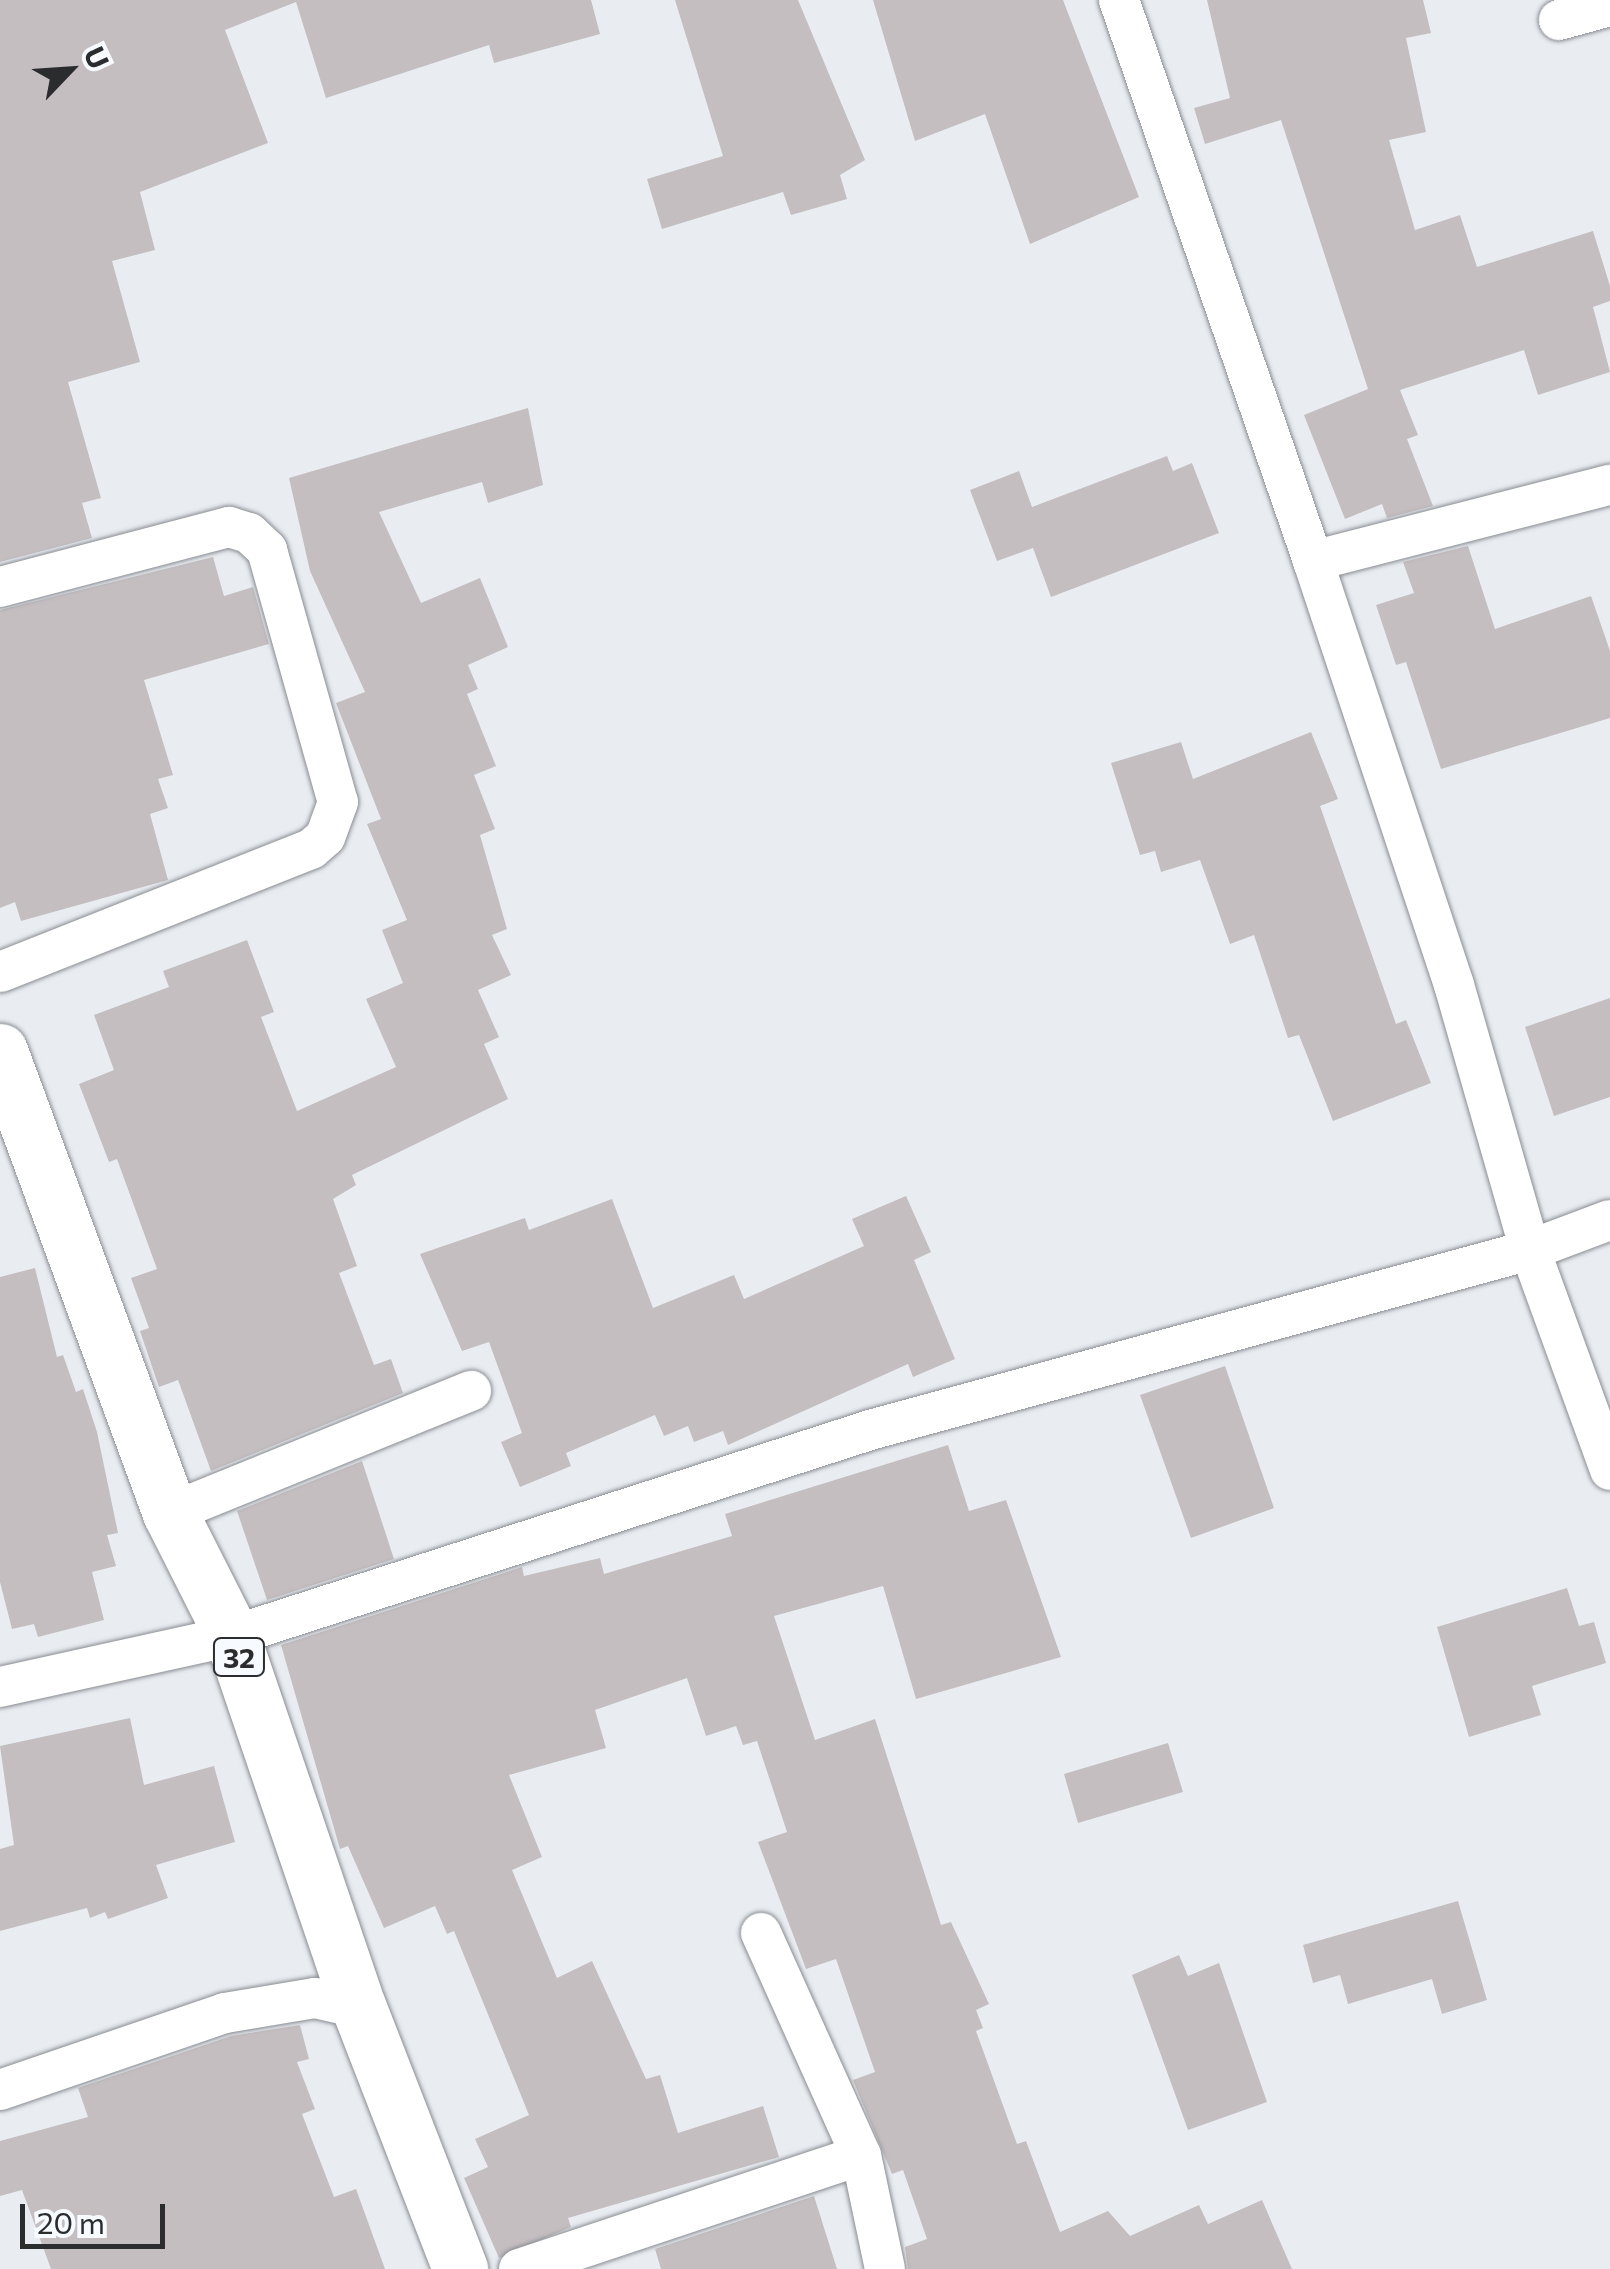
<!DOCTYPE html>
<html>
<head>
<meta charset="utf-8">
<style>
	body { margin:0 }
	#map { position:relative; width:1610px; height:2269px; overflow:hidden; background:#e9edf2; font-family:Commissioner,sans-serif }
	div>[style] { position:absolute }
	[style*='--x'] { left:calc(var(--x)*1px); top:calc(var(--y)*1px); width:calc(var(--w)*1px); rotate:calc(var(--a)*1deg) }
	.building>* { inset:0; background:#c4bec0 }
	.roads { filter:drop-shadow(0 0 2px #898c91) drop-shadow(0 0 2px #898c91) }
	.street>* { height:40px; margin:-20px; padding:0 20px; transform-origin:20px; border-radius:20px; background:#fff }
	.highway>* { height:55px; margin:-27.5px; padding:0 27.5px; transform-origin:27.5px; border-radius:27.5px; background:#fff }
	span { translate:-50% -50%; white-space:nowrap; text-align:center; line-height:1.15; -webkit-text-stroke:9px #f7faff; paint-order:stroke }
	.shield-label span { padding:2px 8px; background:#f7faff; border:2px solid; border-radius:8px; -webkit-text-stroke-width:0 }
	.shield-label { font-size:28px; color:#2b2c2e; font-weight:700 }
	.north { position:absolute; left:20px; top:20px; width:100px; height:100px; -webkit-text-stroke:8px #f7faff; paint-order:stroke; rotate:65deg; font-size:28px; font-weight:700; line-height:40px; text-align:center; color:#2b2c2e }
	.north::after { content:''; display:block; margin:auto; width:35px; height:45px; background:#2b2c2e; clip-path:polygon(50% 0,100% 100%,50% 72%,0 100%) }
	.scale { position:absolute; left:20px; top:2204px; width:145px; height:45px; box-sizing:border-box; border:5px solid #2b2c2e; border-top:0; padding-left:12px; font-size:30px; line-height:35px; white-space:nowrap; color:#2b2c2e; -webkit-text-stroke:8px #f7faff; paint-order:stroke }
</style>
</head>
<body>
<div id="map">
	<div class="building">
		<i style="clip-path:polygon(0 0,591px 0,600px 34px,494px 63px,489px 45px,326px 98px,296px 2px,225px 30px,268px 143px,140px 192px,155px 250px,112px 261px,140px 362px,68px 382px,101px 498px,82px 503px,92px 538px,0 562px)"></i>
		<i style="clip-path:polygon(675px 0,798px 0,865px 160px,840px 175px,847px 199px,791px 215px,783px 192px,662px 229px,647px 179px,723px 156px)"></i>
		<i style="clip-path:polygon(873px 0,1063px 0,1139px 197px,1030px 244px,985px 114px,915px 141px)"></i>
		<i style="clip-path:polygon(1207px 0,1423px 0,1431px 33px,1406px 38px,1426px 132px,1389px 140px,1415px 230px,1460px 215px,1477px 267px,1593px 231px,1610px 286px,1610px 301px,1593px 307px,1610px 372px,1538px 395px,1524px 350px,1400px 390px,1418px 435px,1407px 439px,1433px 506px,1387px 518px,1382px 504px,1345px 519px,1304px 415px,1368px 389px,1281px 120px,1205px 144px,1194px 108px,1230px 98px)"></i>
		<i style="clip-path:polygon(528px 408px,543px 485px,488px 503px,482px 482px,379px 512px,421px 603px,480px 578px,508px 647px,468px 665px,478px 689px,467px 694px,496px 766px,474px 775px,495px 829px,480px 835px,507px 929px,492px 935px,511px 975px,478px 990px,499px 1037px,484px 1044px,508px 1099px,352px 1175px,356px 1185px,333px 1199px,357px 1266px,339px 1273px,374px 1365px,391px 1359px,403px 1393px,211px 1471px,178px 1380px,159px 1387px,140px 1331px,149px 1328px,131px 1278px,157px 1269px,117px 1159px,109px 1162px,79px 1084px,114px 1070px,94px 1015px,169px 987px,163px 971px,247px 940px,274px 1012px,261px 1017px,297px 1111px,396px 1067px,366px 999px,403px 983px,382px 930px,407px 920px,367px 824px,381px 819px,336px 703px,365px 692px,310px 571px,289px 478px)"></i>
		<i style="clip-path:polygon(1167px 456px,1173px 471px,1192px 463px,1219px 533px,1051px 597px,1033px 548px,997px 561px,970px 490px,1019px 471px,1032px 507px)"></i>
		<i style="clip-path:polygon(1468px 546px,1495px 629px,1591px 596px,1610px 651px,1610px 718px,1441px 769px,1406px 662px,1396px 665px,1376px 605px,1414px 593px,1403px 562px)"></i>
		<i style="clip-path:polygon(213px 557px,224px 596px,253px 587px,269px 644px,144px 680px,173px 775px,158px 779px,168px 808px,150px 814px,168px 880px,21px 921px,15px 902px,0 908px,0 610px)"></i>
		<i style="clip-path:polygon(1311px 732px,1338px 799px,1320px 806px,1396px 1024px,1406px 1020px,1431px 1083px,1333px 1121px,1299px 1035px,1288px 1038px,1254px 935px,1230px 944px,1200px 860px,1161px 872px,1155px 851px,1140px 855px,1111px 763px,1181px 742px,1193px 779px)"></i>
		<i style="clip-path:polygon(1610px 998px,1610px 1097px,1554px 1116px,1525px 1027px)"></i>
		<i style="clip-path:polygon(906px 1196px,931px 1252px,914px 1260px,955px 1359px,913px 1377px,908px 1364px,728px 1445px,723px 1431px,694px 1442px,688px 1426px,664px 1436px,655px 1415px,566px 1453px,571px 1466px,520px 1487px,501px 1442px,522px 1433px,489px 1342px,462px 1351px,420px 1254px,525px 1218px,529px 1230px,612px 1199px,653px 1308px,734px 1275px,744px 1299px,864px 1246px,852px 1219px)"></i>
		<i style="clip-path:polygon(35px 1268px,57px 1357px,63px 1355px,76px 1392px,83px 1389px,97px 1432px,118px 1533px,107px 1535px,116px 1566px,92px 1572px,104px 1620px,38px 1637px,34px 1624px,12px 1629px,0 1582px,0 1277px)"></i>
		<i style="clip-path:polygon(1225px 1366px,1274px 1508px,1191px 1538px,1140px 1395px)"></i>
		<i style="clip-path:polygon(948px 1445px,969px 1511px,1006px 1500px,1061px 1657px,916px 1699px,883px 1586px,774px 1616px,815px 1740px,875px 1719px,941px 1925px,951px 1922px,989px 2004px,976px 2010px,983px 2028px,976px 2031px,1017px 2144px,1026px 2141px,1060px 2232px,1108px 2211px,1130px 2236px,1199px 2205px,1208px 2224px,1262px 2200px,1292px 2269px,908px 2269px,905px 2247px,927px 2239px,903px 2170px,892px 2174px,853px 2080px,875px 2072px,836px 1959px,806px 1969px,758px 1842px,787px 1832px,757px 1741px,743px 1745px,736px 1726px,706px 1736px,687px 1678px,595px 1710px,606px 1748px,509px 1775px,542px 1857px,512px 1870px,557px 1978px,592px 1961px,646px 2079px,660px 2075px,678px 2133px,763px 2106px,779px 2157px,568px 2218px,571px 2227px,499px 2258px,464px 2178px,488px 2167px,475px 2139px,529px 2115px,454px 1931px,447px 1934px,435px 1906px,384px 1928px,348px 1846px,340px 1849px,281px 1645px,522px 1567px,524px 1576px,600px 1558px,604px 1574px,732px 1536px,725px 1514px)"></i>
		<i style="clip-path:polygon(362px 1461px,394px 1559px,267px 1600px,237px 1511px)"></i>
		<i style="clip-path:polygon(1567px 1588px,1579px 1626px,1594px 1622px,1606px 1663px,1532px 1686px,1541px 1715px,1469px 1737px,1437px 1627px)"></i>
		<i style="clip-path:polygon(130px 1718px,144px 1785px,214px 1766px,235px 1842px,156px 1865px,168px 1898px,108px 1919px,105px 1912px,90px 1918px,87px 1908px,0 1931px,0 1849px,14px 1845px,0 1746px)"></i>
		<i style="clip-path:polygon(1168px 1743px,1183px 1792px,1078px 1823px,1064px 1774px)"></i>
		<i style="clip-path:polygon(1458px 1901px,1487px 2000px,1442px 2014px,1432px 1979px,1348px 2004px,1340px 1975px,1313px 1983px,1303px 1945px)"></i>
		<i style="clip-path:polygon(1179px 1955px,1188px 1976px,1219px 1963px,1267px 2102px,1188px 2130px,1132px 1975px)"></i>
		<i style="clip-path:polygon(300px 2025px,309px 2059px,297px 2062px,315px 2109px,302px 2114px,334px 2197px,356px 2189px,385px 2269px,51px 2269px,22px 2190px,0 2196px,0 2141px,88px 2117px,78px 2088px,231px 2036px)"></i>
		<i style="clip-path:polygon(814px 2196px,837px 2269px,661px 2269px,655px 2249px)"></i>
	</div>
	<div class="roads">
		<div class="street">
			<i style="--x:1119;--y:0;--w:594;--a:70.92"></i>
			<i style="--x:1313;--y:561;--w:447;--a:71.6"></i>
			<i style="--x:1454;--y:985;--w:276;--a:74"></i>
			<i style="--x:1530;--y:1250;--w:234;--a:70"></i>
			<i style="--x:1559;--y:20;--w:53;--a:-15.4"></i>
			<i style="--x:1313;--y:561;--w:307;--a:-14.4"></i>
			<i style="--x:0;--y:587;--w:237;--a:-14.7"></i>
			<i style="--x:229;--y:527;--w:21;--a:17"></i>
			<i style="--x:249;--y:533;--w:25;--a:43"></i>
			<i style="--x:267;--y:550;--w:262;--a:74.3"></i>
			<i style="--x:338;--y:802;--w:37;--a:110"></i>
			<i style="--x:325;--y:837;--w:18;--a:139"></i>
			<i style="--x:311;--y:849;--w:334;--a:158.4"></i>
			<i style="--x:170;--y:1513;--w:325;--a:-22.1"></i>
			<i style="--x:0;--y:1687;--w:238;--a:-12.4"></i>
			<i style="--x:232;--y:1636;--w:670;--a:-17.89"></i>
			<i style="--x:870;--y:1430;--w:684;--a:-15.26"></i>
			<i style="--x:1530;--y:1250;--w:85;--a:-20.6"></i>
			<i style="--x:761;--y:1933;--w:243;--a:65.8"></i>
			<i style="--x:861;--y:2155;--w:116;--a:78.1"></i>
			<i style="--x:0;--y:2090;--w:238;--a:-18.9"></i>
			<i style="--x:225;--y:2013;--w:91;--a:-9.5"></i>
			<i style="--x:315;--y:1998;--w:45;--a:12.8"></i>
			<i style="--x:519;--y:2269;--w:360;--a:-18.4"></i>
		</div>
		<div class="highway">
			<i style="--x:0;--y:1051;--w:492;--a:69.8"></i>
			<i style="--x:170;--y:1513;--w:138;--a:63.2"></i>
			<i style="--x:232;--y:1636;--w:393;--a:71.2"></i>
			<i style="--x:359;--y:2008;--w:280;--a:68.8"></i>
		</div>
	</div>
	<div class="shield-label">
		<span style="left:239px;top:1657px">32</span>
	</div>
	<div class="north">U</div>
	<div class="scale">20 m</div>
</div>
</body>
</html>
